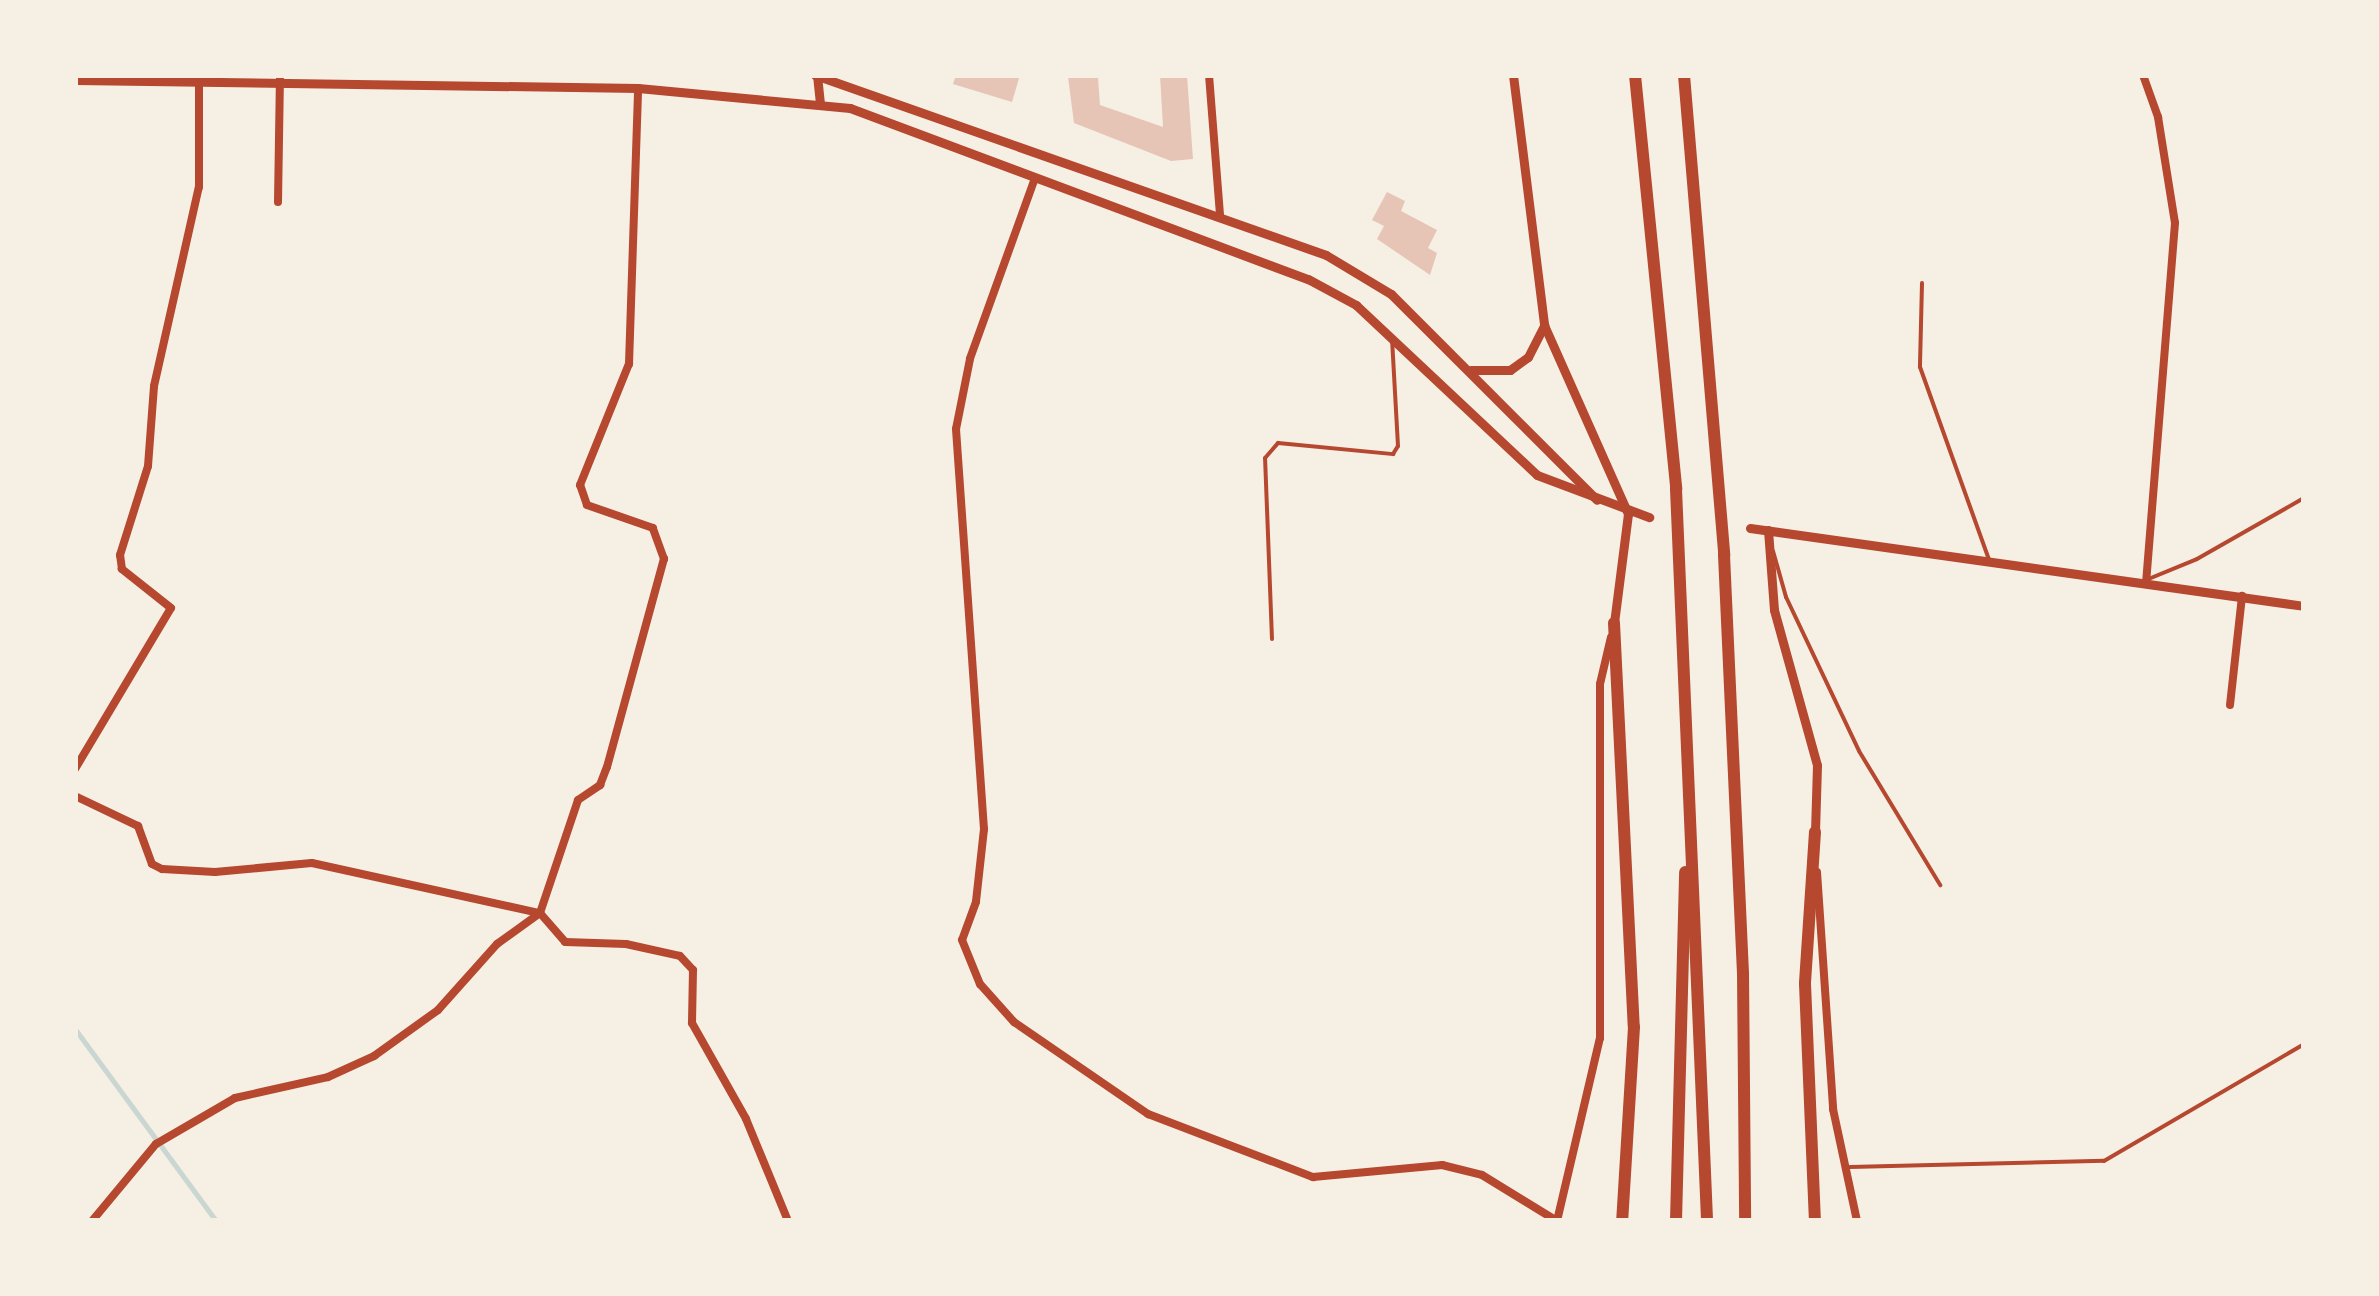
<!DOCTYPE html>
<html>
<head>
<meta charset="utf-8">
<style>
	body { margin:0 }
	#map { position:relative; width:2379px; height:1296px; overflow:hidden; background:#f6efe4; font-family:Lato,sans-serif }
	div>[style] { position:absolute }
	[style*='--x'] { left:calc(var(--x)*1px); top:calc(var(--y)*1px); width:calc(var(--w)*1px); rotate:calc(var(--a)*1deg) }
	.stream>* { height:5px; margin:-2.5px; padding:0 2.5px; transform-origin:2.5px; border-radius:2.5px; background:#c9d6d2 }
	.building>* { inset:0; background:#e6c5b7 }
	.service>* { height:4px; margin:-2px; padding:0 2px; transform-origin:2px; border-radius:2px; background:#b5482f }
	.minor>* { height:8px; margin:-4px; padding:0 4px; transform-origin:4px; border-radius:4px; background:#b5482f }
	.tertiary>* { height:9px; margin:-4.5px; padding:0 4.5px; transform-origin:4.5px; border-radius:4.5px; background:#b5482f }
	.motorway>* { height:12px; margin:-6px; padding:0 6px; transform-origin:6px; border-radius:6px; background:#b5482f }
	span { translate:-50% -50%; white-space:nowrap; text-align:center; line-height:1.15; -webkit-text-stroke:10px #f6efe4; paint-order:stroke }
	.frame { position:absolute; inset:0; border:78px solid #f6efe4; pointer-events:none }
</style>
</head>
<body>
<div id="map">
	<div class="stream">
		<i style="--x:75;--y:1029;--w:238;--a:53.7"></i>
	</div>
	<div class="building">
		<i style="clip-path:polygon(956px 75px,1020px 75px,1012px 102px,953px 84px)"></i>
		<i style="clip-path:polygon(1160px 75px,1187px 75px,1193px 159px,1171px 161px,1074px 123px,1068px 77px,1098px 77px,1100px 105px,1163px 127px)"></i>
		<i style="clip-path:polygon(1387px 192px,1405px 201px,1401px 211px,1437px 230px,1428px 248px,1437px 253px,1430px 275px,1377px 239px,1384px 226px,1372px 220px)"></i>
	</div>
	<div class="service">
		<i style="--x:1922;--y:283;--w:84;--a:91.4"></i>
		<i style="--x:1920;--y:367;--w:205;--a:70.3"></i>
		<i style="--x:1773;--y:551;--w:48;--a:74.2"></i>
		<i style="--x:1786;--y:597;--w:170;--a:64.6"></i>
		<i style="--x:1859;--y:751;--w:157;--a:58.8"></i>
		<i style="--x:2146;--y:580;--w:55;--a:-22.4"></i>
		<i style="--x:2197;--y:559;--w:123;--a:-29.7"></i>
		<i style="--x:1272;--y:639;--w:181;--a:-92.2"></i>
		<i style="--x:1265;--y:458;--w:20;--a:-49"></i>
		<i style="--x:1278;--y:443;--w:116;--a:5.5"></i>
		<i style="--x:1393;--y:454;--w:9;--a:-58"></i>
		<i style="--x:1398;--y:446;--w:106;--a:-93.2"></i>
		<i style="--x:1850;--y:1167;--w:254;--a:-1.4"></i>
		<i style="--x:2104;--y:1161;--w:232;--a:-30.3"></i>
	</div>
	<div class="minor">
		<i style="--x:1209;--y:75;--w:140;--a:85.5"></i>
		<i style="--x:2143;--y:75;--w:45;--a:70.3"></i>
		<i style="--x:2158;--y:117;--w:107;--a:80.9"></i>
		<i style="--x:2175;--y:223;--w:358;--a:94.6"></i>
		<i style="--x:1035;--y:178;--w:192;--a:109.8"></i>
		<i style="--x:970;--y:359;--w:71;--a:101.3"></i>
		<i style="--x:956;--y:429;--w:401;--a:86"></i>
		<i style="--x:984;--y:829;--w:73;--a:96.3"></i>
		<i style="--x:976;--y:902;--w:40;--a:110.2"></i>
		<i style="--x:962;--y:940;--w:48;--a:67.8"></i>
		<i style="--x:980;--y:984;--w:51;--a:48.2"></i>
		<i style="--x:1014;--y:1022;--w:163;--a:34.5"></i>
		<i style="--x:1148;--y:1114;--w:177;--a:20.9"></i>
		<i style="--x:1313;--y:1177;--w:130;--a:-5.3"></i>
		<i style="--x:1442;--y:1165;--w:41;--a:14"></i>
		<i style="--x:1482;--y:1175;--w:88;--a:31.5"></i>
		<i style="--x:278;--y:202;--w:123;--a:-89.1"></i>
		<i style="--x:2230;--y:705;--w:110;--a:-83.7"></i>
		<i style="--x:75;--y:769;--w:187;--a:-59.2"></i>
		<i style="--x:171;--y:608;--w:63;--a:-141.5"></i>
		<i style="--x:122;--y:569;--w:14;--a:-98"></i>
		<i style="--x:120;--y:555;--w:93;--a:-72.5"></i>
		<i style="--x:148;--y:466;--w:80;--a:-85.7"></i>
		<i style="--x:154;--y:386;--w:204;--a:-77.3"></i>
		<i style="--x:199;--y:187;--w:109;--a:-90"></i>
		<i style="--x:75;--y:796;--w:70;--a:25.5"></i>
		<i style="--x:138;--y:826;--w:40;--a:69.8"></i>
		<i style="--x:152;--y:864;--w:11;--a:27"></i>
		<i style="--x:162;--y:869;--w:53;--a:3.2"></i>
		<i style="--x:215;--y:872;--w:97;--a:-5.3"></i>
		<i style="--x:312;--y:863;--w:233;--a:12.4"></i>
		<i style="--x:1817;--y:872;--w:238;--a:86.1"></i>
		<i style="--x:1833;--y:1109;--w:115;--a:77.9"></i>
		<i style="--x:540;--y:913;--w:119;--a:-71.4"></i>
		<i style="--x:578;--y:800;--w:27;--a:-34"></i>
		<i style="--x:600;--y:785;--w:19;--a:-69"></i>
		<i style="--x:607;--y:767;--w:216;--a:-74.7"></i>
		<i style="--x:664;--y:559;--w:33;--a:-110"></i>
		<i style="--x:653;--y:528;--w:70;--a:-160.8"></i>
		<i style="--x:587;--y:505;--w:21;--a:-109"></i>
		<i style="--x:580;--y:485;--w:131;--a:-68"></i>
		<i style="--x:629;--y:364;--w:276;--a:-88.1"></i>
		<i style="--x:540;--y:913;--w:38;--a:49"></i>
		<i style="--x:565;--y:942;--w:61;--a:1.9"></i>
		<i style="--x:626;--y:944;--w:55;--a:12.5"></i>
		<i style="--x:680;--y:956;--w:19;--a:47"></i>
		<i style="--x:693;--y:970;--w:53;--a:91.1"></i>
		<i style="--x:692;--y:1023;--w:110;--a:60.6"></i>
		<i style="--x:746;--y:1119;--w:110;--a:67.6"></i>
		<i style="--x:92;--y:1221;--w:100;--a:-50.3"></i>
		<i style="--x:156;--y:1144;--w:91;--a:-30.2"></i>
		<i style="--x:235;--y:1098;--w:95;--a:-12.7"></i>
		<i style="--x:328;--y:1077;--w:51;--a:-24.5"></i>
		<i style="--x:374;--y:1056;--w:79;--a:-35.7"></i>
		<i style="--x:438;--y:1010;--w:89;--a:-48.2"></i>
		<i style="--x:497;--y:944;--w:53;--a:-35.8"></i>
		<i style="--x:1557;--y:1221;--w:188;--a:-76.8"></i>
		<i style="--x:1600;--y:1038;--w:354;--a:-90"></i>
		<i style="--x:1600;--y:684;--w:48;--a:-76.8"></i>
	</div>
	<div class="tertiary">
		<i style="--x:815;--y:75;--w:542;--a:19.4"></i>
		<i style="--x:1326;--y:255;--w:76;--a:31"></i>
		<i style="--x:1391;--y:294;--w:291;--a:45"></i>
		<i style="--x:817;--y:75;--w:27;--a:84"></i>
		<i style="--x:1513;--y:75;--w:252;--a:82.9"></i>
		<i style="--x:1544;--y:325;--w:207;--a:66"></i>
		<i style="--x:75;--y:80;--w:563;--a:0.81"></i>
		<i style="--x:638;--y:88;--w:213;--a:5.4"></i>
		<i style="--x:850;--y:108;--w:489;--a:20.5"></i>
		<i style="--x:1308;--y:279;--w:55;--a:28.4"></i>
		<i style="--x:1356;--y:305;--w:248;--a:43.2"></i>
		<i style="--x:1537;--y:475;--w:120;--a:20.6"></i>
		<i style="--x:1471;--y:370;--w:39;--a:0"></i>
		<i style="--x:1510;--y:370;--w:22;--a:-36"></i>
		<i style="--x:1528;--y:357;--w:36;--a:-63"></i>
		<i style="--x:1750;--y:528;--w:559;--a:8.01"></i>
		<i style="--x:1768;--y:530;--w:80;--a:85.7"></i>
		<i style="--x:1774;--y:610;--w:161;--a:74.5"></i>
		<i style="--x:1817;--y:765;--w:67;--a:91.7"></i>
		<i style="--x:1614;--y:623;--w:110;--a:-82.7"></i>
	</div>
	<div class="motorway">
		<i style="--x:1635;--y:75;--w:416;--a:84.3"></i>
		<i style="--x:1676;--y:489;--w:733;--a:87.57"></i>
		<i style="--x:1684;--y:75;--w:482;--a:85.2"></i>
		<i style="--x:1724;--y:555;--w:418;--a:87.4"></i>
		<i style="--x:1743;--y:973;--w:248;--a:89.5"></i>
		<i style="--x:1614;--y:623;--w:404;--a:87.2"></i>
		<i style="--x:1634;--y:1027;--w:194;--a:93.5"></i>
		<i style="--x:1815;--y:832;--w:152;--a:93.8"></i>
		<i style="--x:1805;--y:984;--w:237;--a:87.6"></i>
		<i style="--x:1676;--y:1221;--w:349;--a:-88.5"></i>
	</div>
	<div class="frame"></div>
</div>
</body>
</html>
